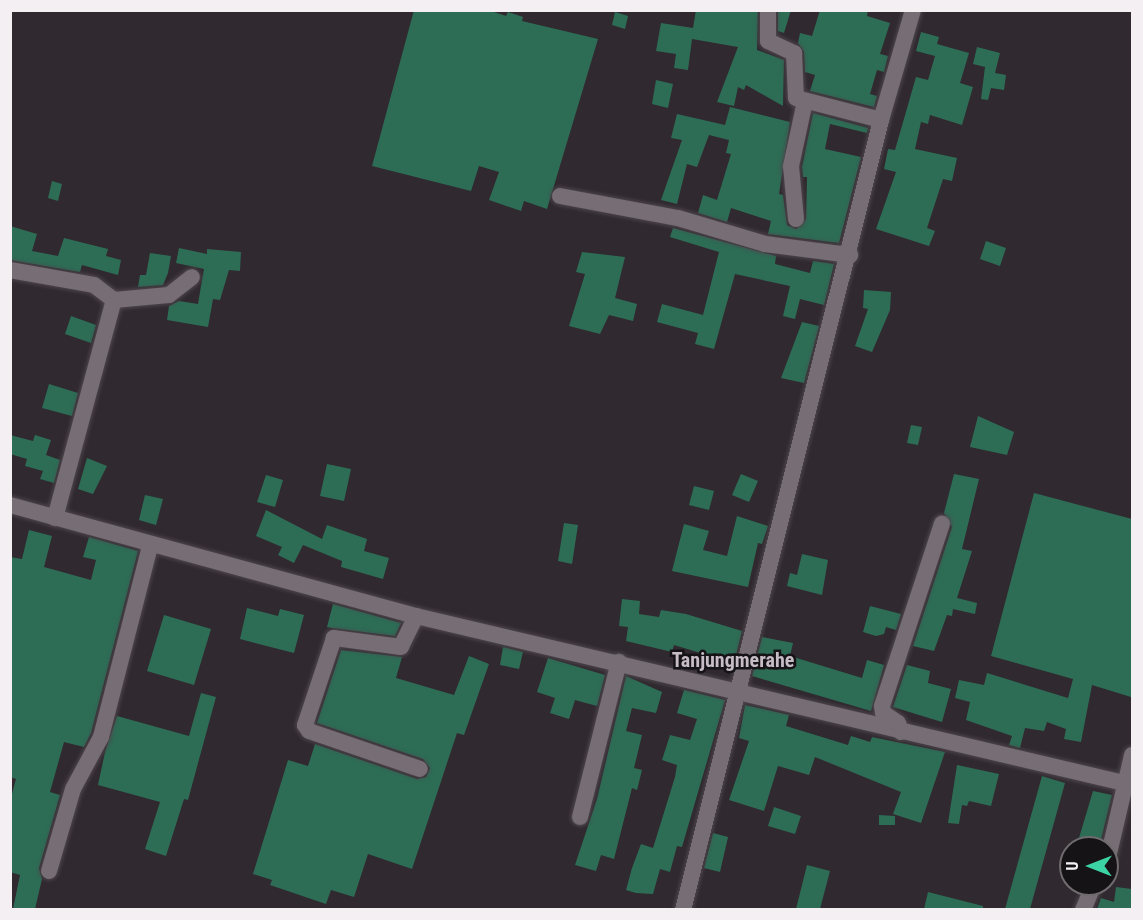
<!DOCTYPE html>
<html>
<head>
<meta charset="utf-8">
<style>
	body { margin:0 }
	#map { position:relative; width:1143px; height:920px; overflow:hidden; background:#30292f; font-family:"Roboto Condensed",sans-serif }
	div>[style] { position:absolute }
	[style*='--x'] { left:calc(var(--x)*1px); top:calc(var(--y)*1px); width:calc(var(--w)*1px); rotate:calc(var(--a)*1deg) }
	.building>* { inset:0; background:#2d6d56 }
	.roads { filter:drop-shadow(0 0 2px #4d464c) drop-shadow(0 0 2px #4d464c) }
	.minor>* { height:16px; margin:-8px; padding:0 8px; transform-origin:8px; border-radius:8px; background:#766d75 }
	span { translate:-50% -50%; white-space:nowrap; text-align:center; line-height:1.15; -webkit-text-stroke:5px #161316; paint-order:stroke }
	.quarter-label { font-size:20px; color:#c7bdc6; font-weight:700 }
	.frame { position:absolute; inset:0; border:12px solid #f4eff3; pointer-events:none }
	.north { position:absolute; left:1059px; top:836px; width:60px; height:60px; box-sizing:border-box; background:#161316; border:2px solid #6f6b6e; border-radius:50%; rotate:270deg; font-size:16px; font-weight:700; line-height:24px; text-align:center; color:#f4eff3 }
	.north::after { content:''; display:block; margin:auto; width:21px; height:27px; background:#3cd4a4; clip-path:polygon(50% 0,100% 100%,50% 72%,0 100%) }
</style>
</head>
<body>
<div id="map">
	<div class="building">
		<i style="clip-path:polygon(414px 10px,488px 10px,506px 16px,508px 12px,523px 17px,522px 21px,598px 39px,547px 209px,524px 201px,521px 211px,489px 200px,499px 172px,479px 166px,471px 191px,372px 166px)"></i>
		<i style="clip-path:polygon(696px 10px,758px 10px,757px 50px,784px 60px,783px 106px,746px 85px,744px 90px,738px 87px,734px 106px,717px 102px,738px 47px,692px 39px,688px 70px,674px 68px,676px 54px,656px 51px,661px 23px,693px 28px)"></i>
		<i style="clip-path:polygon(778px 10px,791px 10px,784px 33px,778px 31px)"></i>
		<i style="clip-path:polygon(820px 10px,868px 10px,867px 16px,890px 23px,880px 54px,888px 56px,884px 72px,877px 70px,870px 94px,877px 96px,874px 107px,810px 91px,815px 75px,805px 72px,804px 52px,798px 43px,800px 33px,812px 36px)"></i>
		<i style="clip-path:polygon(615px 12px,628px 16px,625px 29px,612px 25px)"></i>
		<i style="clip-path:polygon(921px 32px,939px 37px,937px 44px,969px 53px,960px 83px,973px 87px,962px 125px,930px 115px,928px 124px,921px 122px,915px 149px,957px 158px,952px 181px,943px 179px,927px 228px,935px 231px,929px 246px,876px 229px,896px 172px,884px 169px,888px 149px,895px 150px,916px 77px,928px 80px,935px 56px,916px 51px)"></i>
		<i style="clip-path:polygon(977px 47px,1000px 53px,995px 73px,1006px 75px,1004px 90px,991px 88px,988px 100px,981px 99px,985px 67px,973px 64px)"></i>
		<i style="clip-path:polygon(656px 80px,673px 84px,668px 108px,652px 104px)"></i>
		<i style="clip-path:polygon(730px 107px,790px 122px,779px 194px,783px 195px,787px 225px,796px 229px,806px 219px,807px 177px,803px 177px,802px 167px,813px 113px,868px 128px,867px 133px,830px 124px,825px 149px,861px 157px,839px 243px,768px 234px,771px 221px,731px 208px,727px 222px,698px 213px,703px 195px,717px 200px,731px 154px,726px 153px,729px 140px,709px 135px,697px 167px,687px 164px,677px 204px,661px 200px,682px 140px,671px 138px,677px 114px,725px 125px)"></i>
		<i style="clip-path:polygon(52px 181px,62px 184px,58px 201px,48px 198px)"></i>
		<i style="clip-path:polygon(10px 226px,37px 234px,32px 251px,58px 256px,64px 238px,108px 249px,106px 256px,121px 260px,118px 275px,82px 265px,80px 272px,10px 260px)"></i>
		<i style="clip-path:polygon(673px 228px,776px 256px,775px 264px,810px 273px,813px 261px,834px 264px,824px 305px,800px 299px,795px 319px,783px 316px,790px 286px,735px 274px,714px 349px,695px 344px,698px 333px,657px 322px,662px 304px,703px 315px,719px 252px,670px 237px)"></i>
		<i style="clip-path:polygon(986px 241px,1006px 248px,1000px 266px,980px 259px)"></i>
		<i style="clip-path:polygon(179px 248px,207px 254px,207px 249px,241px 252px,240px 271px,229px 270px,220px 300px,213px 299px,208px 327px,167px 320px,169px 306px,179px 301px,198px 304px,202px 280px,204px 269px,176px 263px)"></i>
		<i style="clip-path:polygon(582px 252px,625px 257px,615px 298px,637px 304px,633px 321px,609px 315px,600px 334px,569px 326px,585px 274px,576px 272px)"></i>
		<i style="clip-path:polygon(150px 253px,171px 256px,168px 273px,163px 285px,138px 287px,140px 275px,146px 275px)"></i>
		<i style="clip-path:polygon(864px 290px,891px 292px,890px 310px,872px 352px,855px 346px,868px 309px,863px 308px)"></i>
		<i style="clip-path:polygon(71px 316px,96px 325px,91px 343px,65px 334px)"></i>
		<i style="clip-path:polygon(802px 322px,819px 326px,804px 383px,781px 378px)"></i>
		<i style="clip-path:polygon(49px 384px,78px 393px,72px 416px,42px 408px)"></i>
		<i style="clip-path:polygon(978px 416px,1014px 432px,1007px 455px,970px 447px)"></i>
		<i style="clip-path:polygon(911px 425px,922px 427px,918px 445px,907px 443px)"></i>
		<i style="clip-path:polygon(10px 435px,33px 441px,35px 435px,51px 440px,46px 455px,60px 460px,54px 483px,40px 479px,43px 471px,25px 466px,27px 459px,10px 454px)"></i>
		<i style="clip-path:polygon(87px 458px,107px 466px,93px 494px,78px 489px)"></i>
		<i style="clip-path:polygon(327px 464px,351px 469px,344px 501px,320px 496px)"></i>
		<i style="clip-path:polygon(741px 474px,758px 481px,749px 502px,732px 495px)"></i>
		<i style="clip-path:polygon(954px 474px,979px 479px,962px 549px,972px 551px,957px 598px,977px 603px,975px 614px,953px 609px,952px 616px,947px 615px,934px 651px,913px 646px,952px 527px,944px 513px)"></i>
		<i style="clip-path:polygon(266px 475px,283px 480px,275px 507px,257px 502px)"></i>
		<i style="clip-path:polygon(694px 486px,714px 491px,709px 510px,689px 505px)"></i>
		<i style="clip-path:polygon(1034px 493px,1132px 519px,1132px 690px,1131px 697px,1092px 685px,1081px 742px,1064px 739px,1066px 729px,1047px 722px,1044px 731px,1025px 728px,1020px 748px,1009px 745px,1012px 736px,966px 720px,970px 702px,955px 698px,959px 680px,984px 685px,987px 673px,1068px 698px,1073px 679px,991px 656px)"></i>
		<i style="clip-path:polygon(145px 495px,163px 499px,156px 525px,139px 520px)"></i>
		<i style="clip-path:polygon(266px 510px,322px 539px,327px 525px,367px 539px,364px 551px,389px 558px,383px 579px,341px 567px,342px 561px,303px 545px,294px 563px,278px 555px,282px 547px,256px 536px)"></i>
		<i style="clip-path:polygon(737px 516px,768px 526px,762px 544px,758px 543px,748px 587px,672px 571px,684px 524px,709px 531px,703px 550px,727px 556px)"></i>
		<i style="clip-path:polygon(564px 523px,578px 525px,572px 564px,558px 561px)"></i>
		<i style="clip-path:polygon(29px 530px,52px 536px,44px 567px,91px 580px,96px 560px,83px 557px,89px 537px,138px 551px,91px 733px,84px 747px,64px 742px,50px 792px,60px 795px,39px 868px,42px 879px,35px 909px,13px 909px,20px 875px,10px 872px,10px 801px,16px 779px,10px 777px,10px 557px,22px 559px)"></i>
		<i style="clip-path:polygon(802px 554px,828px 560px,822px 595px,787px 586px,790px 573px,797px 575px)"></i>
		<i style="clip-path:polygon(622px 599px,640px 601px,639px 614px,659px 617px,661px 610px,686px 614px,742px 631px,734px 663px,674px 645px,672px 652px,626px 641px,628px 627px,619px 626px)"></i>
		<i style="clip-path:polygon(333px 604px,401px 623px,395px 636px,332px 628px,327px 627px)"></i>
		<i style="clip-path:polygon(870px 606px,901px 614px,896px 630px,886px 627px,884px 634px,876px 636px,863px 632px)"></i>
		<i style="clip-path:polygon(247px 608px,278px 616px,280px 609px,304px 615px,294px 653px,240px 639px)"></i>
		<i style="clip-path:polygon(164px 615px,211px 629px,194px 685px,147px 671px)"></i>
		<i style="clip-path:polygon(762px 637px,793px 643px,790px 656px,862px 678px,867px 660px,884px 665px,871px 711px,752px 676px)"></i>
		<i style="clip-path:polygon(503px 647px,523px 652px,519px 669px,500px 665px)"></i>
		<i style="clip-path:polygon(341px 650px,402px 657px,396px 678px,454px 695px,469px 656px,489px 664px,464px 735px,457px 733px,412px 869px,368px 854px,354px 897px,331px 890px,326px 904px,270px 885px,272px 880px,253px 874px,288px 760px,308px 766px,315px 744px,417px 779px,426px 777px,430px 768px,423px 759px,317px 723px)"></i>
		<i style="clip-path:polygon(548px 658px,605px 675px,597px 706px,575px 700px,569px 719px,550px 713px,555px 698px,537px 692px)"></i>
		<i style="clip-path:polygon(907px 665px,930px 671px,928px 683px,951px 689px,942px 722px,893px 707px)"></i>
		<i style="clip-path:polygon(626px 676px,662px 692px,656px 713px,632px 708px,626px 731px,642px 735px,634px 768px,642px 770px,637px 790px,632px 788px,614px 859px,601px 855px,596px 871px,575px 865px,597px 799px)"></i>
		<i style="clip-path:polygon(684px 690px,725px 700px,682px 847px,677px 846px,670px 872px,660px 869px,653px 894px,636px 893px,626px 890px,632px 868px,641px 844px,653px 848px,675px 777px,677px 765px,662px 760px,670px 735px,690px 740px,697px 719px,677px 713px)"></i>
		<i style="clip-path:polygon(201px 693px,216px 697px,188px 800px,184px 799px,166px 856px,145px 849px,160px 802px,98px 785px,105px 752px,117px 716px,189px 736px)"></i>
		<i style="clip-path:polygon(745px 705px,789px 715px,786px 726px,848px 745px,851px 736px,870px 742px,872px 737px,945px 752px,921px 823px,893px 814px,901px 792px,815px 757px,809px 775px,778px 766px,764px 811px,729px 800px,749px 741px,739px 738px)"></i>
		<i style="clip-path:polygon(957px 765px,999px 774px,991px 806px,969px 801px,967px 806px,962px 805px,959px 824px,948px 823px)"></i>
		<i style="clip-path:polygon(1042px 776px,1065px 783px,1030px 909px,1005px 909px)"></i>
		<i style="clip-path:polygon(1093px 791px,1112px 795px,1099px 848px,1076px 848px)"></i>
		<i style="clip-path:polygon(774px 807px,801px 816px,795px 834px,768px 826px)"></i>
		<i style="clip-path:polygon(879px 815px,895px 816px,895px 825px,879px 825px)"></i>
		<i style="clip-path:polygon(713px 833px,728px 837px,720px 872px,704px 868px)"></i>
		<i style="clip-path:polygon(807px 865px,830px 871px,820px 909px,796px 909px)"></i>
		<i style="clip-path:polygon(1116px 887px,1132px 889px,1132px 909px,1097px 909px,1101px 898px,1114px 902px)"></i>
		<i style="clip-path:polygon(928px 892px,983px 906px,983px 909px,924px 909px)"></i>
	</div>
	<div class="roads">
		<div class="minor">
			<i style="--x:768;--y:10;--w:31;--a:90"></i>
			<i style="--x:768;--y:41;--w:29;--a:25"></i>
			<i style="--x:794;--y:53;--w:45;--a:87.5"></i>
			<i style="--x:796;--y:98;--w:88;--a:14.5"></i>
			<i style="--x:560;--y:196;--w:120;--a:10.6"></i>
			<i style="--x:678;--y:218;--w:91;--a:16.6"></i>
			<i style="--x:765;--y:244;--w:86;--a:7.4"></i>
			<i style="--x:796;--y:219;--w:53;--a:-95.4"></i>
			<i style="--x:791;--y:166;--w:66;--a:-77.8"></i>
			<i style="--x:10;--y:270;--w:85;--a:10.1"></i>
			<i style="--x:94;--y:285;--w:25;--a:37"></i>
			<i style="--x:114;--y:300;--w:55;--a:-5.2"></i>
			<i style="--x:169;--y:295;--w:29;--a:-38"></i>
			<i style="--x:10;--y:505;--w:421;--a:15.3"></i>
			<i style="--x:416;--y:616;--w:736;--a:13.28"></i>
			<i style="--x:55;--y:518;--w:226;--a:-74.9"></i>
			<i style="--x:416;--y:616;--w:34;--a:116"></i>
			<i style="--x:401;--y:647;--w:68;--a:-172.3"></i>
			<i style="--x:334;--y:638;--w:92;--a:108.4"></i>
			<i style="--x:305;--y:725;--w:7;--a:56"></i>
			<i style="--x:309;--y:731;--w:117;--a:18.9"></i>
			<i style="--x:901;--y:732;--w:9;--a:-108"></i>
			<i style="--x:898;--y:723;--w:18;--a:-146"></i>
			<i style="--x:883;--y:713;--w:7;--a:-98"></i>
			<i style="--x:882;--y:706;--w:192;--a:-71.8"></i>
			<i style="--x:580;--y:817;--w:160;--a:-75.9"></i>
			<i style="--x:1107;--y:862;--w:110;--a:-76.8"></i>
			<i style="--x:49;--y:871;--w:85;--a:-73.7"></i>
			<i style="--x:73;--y:789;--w:59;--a:-61.7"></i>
			<i style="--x:101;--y:737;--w:197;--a:-75.6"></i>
			<i style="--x:683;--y:910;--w:814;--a:-75.93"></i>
			<i style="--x:881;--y:120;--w:115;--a:-73.8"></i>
			<i style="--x:1083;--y:910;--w:28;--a:-67"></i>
		</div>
	</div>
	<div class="quarter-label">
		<span style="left:733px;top:660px">Tanjungmerahe</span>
	</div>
	<div class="frame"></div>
	<div class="north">U</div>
</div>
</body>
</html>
